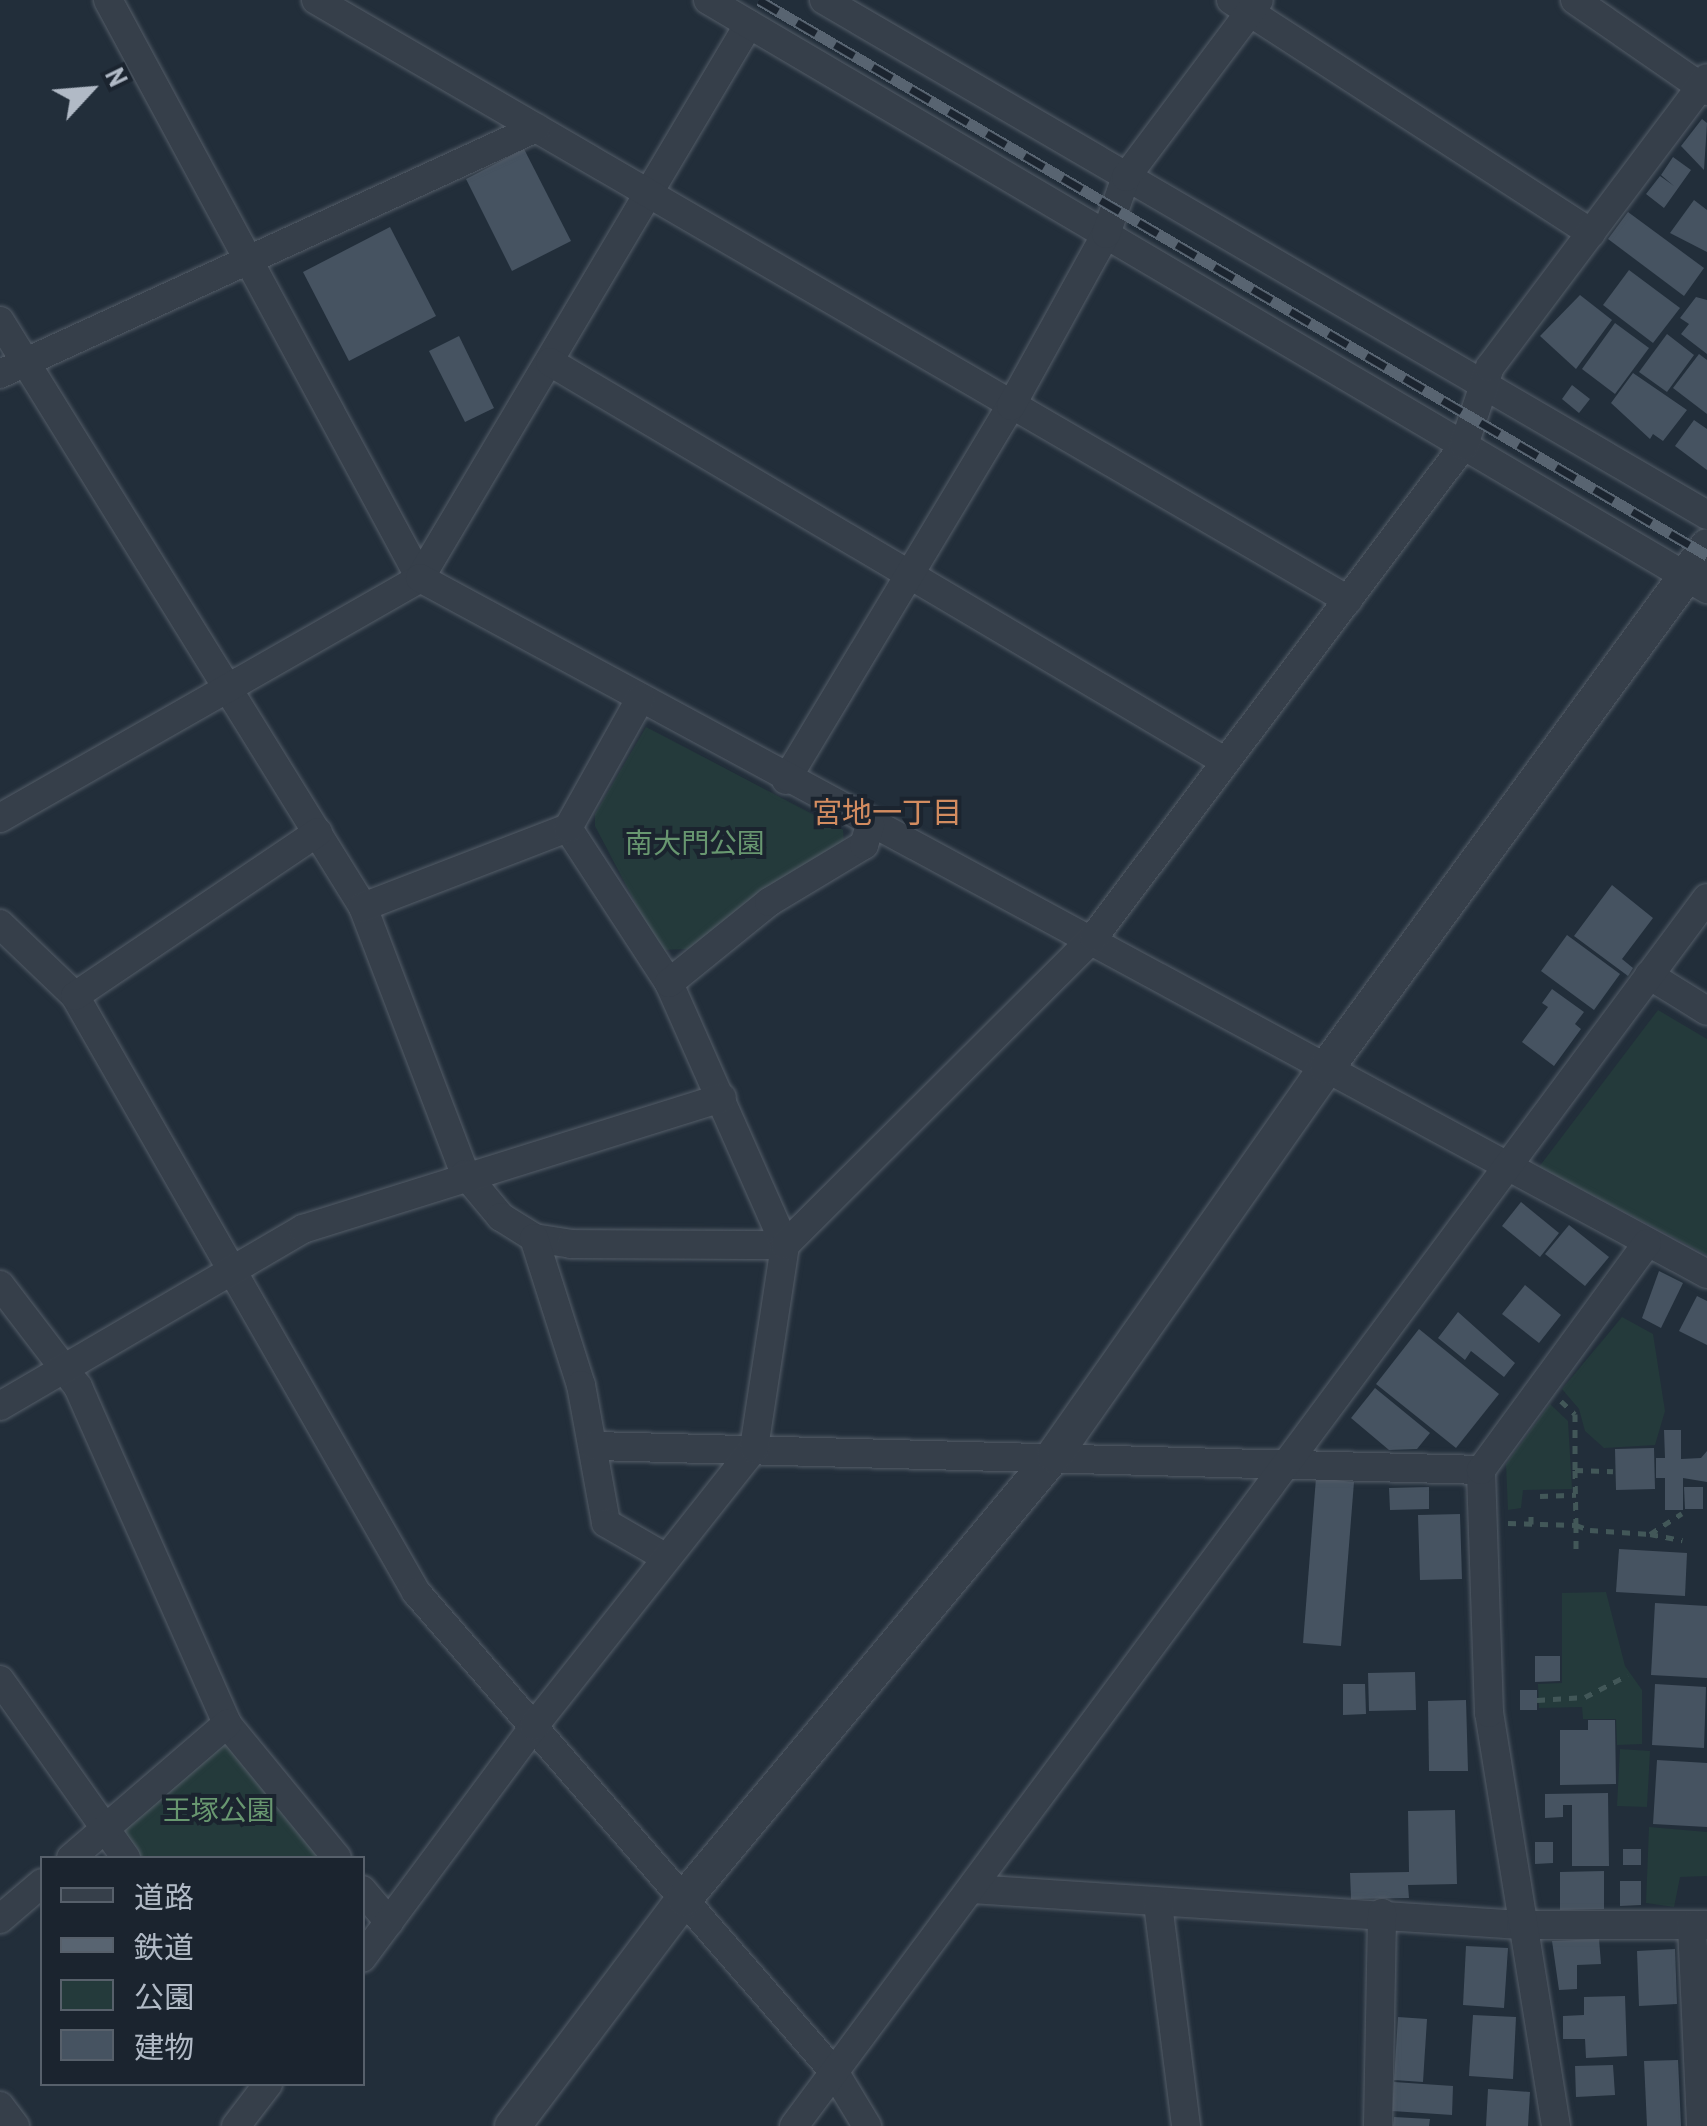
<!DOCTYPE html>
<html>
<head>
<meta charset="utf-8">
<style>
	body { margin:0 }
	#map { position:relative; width:1707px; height:2126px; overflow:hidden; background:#222e3a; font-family:"Archivo Narrow","Noto Sans JP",sans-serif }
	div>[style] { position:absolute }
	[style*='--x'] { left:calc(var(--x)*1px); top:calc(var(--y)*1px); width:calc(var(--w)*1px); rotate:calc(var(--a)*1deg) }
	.green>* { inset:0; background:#243a3b }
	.building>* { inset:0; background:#465361 }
	.path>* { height:5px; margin-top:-2.5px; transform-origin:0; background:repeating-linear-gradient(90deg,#425758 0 8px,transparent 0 16px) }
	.roads { filter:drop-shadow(0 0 2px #545d68) drop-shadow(0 0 2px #545d68) }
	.minor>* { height:28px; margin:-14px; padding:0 14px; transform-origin:14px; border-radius:14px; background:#363f4a }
	.tertiary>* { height:35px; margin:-17.5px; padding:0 17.5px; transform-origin:17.5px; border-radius:17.5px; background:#363f4a }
	.rail>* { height:11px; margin-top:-5.5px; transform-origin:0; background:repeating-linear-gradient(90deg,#1b242f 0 22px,#586471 0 44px); box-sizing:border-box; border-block:2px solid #586471 }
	span { translate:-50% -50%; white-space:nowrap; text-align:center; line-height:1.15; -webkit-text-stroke:8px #1b242f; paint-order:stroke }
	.park-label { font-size:28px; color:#689770 }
	.neighbourhood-label { font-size:30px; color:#d38c60 }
	.legend { position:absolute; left:40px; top:1856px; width:325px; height:230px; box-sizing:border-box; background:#1b242f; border:2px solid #57606b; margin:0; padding:12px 18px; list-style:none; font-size:30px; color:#b1bac6 }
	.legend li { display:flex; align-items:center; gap:20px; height:50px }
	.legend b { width:50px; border:2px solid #57606b }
	.north { position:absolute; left:40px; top:40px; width:100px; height:100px; -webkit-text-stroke:8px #1b242f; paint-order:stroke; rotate:64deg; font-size:28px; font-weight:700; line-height:40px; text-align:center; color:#b1bac6 }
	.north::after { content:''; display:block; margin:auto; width:35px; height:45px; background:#b1bac6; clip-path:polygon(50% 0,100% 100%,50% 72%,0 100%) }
</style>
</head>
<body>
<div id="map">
	<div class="green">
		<i style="clip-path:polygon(646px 727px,843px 830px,844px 843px,689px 949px,660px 950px,595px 826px,595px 814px)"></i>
		<i style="clip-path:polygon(1658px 1010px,1707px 1039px,1707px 1255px,1539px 1167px)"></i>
		<i style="clip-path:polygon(1622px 1317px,1653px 1334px,1665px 1411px,1655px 1445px,1604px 1448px,1585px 1431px,1579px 1409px,1562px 1389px)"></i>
		<i style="clip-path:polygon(1550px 1404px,1568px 1421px,1572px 1489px,1523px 1490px,1521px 1508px,1508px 1510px,1506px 1464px)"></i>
		<i style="clip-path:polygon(1606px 1592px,1625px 1666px,1642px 1690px,1642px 1744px,1617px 1745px,1616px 1719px,1583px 1719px,1582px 1707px,1539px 1708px,1538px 1684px,1562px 1683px,1562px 1593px)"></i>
		<i style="clip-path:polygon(227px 1737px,327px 1858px,135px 1858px,115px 1831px)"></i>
		<i style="clip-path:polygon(1620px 1749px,1650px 1751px,1647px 1807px,1617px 1806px)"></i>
		<i style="clip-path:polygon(1649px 1827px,1707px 1832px,1707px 1876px,1680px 1877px,1674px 1907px,1646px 1903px)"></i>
	</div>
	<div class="building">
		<i style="clip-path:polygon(1702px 119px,1707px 123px,1704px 170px,1681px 146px)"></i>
		<i style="clip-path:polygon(524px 149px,571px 241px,512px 271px,466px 179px)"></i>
		<i style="clip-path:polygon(1673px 157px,1691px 170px,1664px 208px,1646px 194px,1660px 176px,1674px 186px,1661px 175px)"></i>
		<i style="clip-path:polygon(1694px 200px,1707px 210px,1707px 252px,1670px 233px)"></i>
		<i style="clip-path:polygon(1628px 212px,1704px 268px,1684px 296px,1608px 239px)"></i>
		<i style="clip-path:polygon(390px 227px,436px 316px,349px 361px,303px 272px)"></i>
		<i style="clip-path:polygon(1629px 270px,1680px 308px,1653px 343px,1603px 305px)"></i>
		<i style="clip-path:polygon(1580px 295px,1612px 320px,1576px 369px,1540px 336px)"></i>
		<i style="clip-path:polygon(1696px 297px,1707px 300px,1707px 354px,1681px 334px,1689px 324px,1680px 318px)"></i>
		<i style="clip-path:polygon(1615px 323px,1649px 348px,1615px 394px,1582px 369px)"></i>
		<i style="clip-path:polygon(1667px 334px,1694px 355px,1667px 392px,1639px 372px)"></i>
		<i style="clip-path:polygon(459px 336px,494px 408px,465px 422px,429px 351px)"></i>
		<i style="clip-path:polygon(1699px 354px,1707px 360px,1707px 414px,1673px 388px)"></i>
		<i style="clip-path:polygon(1633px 373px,1687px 410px,1663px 441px,1653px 434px,1650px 439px,1611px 403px)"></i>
		<i style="clip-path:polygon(1572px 385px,1590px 399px,1579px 413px,1562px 399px)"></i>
		<i style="clip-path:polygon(1694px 420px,1707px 429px,1707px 470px,1675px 446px)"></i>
		<i style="clip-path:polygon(1612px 885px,1653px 918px,1622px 959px,1633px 968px,1628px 976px,1574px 936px)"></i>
		<i style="clip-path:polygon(1567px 935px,1620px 974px,1594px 1010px,1541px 971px)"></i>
		<i style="clip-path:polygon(1552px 989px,1584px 1012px,1575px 1024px,1581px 1029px,1554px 1066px,1522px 1042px,1548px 1007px,1542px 1003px)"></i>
		<i style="clip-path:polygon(1521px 1202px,1559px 1233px,1540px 1257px,1502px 1226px)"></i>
		<i style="clip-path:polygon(1569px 1225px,1609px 1257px,1585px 1286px,1545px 1254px)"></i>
		<i style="clip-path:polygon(1659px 1271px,1683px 1283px,1661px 1328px,1642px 1318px)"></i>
		<i style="clip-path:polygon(1525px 1285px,1561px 1315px,1539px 1343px,1502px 1314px)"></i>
		<i style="clip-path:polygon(1697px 1296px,1707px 1301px,1707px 1345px,1679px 1331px)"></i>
		<i style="clip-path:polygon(1458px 1312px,1515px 1363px,1504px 1377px,1471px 1351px,1465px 1360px,1438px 1338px)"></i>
		<i style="clip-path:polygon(1419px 1329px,1499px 1394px,1456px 1448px,1376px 1384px)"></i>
		<i style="clip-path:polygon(1375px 1388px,1430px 1433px,1417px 1449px,1389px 1450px,1351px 1418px)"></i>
		<i style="clip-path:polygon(1664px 1430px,1681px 1430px,1681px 1459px,1701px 1458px,1707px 1451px,1707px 1482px,1683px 1478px,1683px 1510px,1665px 1510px,1665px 1478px,1656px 1478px,1656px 1458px,1665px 1458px)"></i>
		<i style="clip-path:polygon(1654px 1448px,1655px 1489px,1616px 1490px,1615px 1449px)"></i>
		<i style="clip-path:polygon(1316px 1478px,1354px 1482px,1341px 1646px,1303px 1643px)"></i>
		<i style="clip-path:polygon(1429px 1487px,1429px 1509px,1390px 1510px,1389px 1488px)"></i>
		<i style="clip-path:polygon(1684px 1487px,1703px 1487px,1703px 1509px,1685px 1509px)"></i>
		<i style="clip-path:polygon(1460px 1514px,1462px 1579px,1420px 1580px,1418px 1515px)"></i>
		<i style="clip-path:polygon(1619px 1549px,1687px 1553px,1685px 1596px,1616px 1592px)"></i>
		<i style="clip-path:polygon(1655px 1603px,1707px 1606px,1707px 1678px,1651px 1675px)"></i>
		<i style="clip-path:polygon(1535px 1656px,1560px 1656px,1560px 1681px,1535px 1682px)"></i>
		<i style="clip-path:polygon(1415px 1672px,1416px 1710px,1369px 1711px,1368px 1673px)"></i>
		<i style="clip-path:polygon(1343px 1684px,1365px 1684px,1366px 1714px,1343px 1715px)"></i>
		<i style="clip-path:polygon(1655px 1684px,1706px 1687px,1704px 1748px,1652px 1745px)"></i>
		<i style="clip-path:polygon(1520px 1690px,1537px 1690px,1537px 1710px,1520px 1710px)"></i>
		<i style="clip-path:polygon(1466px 1700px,1468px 1771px,1429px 1771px,1428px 1701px)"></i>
		<i style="clip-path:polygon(1588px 1720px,1615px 1720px,1616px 1784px,1560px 1785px,1560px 1730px,1588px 1730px)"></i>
		<i style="clip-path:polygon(1657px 1760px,1707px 1763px,1707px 1827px,1653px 1824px)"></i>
		<i style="clip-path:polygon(1608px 1793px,1609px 1866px,1572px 1866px,1572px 1805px,1563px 1805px,1563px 1817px,1545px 1818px,1545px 1794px)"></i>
		<i style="clip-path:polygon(1455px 1810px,1457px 1884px,1408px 1885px,1409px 1898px,1351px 1899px,1350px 1873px,1409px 1872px,1408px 1811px)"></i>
		<i style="clip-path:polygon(1535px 1842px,1553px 1842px,1553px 1863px,1535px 1864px)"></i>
		<i style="clip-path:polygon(1623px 1849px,1641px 1849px,1641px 1865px,1623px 1865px)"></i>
		<i style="clip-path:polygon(1604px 1871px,1604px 1909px,1560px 1910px,1560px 1872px)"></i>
		<i style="clip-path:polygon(1620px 1881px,1641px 1881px,1641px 1905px,1620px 1906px)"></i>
		<i style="clip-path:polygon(1599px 1939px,1601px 1964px,1577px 1965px,1577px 1989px,1559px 1990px,1552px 1941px)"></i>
		<i style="clip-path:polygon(1466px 1946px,1508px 1948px,1504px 2008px,1463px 2005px)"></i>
		<i style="clip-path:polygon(1675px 1949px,1677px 2004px,1639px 2006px,1637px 1951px)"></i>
		<i style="clip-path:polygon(1625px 1996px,1627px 2056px,1586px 2058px,1585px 2039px,1563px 2039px,1563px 2016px,1584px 2015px,1584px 1997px)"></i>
		<i style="clip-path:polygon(1473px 2015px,1516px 2017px,1513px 2079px,1469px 2076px)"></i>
		<i style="clip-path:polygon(1398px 2017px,1427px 2019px,1423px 2082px,1394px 2080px)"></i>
		<i style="clip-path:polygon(1678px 2060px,1681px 2126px,1647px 2126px,1644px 2061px)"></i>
		<i style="clip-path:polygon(1613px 2065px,1615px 2095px,1576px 2097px,1575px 2066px)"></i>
		<i style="clip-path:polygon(1394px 2082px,1453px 2086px,1452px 2115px,1392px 2111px)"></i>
		<i style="clip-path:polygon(1488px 2089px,1530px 2092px,1528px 2126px,1486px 2126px)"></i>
		<i style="clip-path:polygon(1394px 2117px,1430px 2119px,1429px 2126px,1393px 2126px)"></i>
	</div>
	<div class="path">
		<i style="--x:1561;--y:1401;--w:19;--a:43"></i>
		<i style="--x:1575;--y:1414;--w:56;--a:90"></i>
		<i style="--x:1575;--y:1470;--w:38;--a:2"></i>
		<i style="--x:1575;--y:1470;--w:55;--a:89"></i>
		<i style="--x:1576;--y:1525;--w:15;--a:20"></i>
		<i style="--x:1590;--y:1530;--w:60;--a:3.8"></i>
		<i style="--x:1650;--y:1534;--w:38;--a:-33"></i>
		<i style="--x:1540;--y:1496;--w:36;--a:-2"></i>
		<i style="--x:1508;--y:1523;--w:68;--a:1.7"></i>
		<i style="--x:1576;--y:1525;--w:24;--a:90"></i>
		<i style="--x:1531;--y:1524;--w:14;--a:-90"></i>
		<i style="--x:1650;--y:1534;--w:33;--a:11"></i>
		<i style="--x:1537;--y:1700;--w:48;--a:-3.6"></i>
		<i style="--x:1585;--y:1697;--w:48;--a:-27.1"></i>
	</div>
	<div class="roads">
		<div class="minor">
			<i style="--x:108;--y:0;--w:657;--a:61.64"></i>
			<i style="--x:420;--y:578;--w:644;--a:-59.3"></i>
			<i style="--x:316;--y:0;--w:1194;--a:30.17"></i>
			<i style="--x:708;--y:0;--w:1160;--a:30.52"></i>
			<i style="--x:824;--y:0;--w:1022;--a:30.25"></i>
			<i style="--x:1231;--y:0;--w:429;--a:32.9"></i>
			<i style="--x:1575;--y:0;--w:160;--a:34.6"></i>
			<i style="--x:0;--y:321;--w:689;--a:58.22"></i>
			<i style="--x:363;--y:907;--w:286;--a:69.1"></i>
			<i style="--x:465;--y:1174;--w:56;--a:50.1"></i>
			<i style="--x:501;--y:1217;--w:39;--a:32"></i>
			<i style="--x:534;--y:1238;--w:37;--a:9"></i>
			<i style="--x:571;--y:1244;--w:214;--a:0.3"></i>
			<i style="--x:785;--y:1245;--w:287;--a:-113.9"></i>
			<i style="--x:669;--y:983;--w:185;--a:-123.1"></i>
			<i style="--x:550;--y:362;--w:785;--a:30.61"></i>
			<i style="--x:0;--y:374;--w:590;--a:-24.65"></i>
			<i style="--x:786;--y:780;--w:436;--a:-59"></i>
			<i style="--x:1011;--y:406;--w:196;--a:-61.1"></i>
			<i style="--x:1106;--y:234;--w:60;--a:-70.7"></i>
			<i style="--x:1126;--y:177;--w:221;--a:-53.1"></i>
			<i style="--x:0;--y:818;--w:484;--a:-29.7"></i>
			<i style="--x:420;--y:578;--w:1463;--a:28.4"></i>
			<i style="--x:363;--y:907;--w:220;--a:-21.1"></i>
			<i style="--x:568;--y:828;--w:148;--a:-60.8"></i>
			<i style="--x:0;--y:924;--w:104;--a:43.8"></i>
			<i style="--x:75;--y:996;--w:687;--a:60.22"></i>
			<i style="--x:416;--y:1592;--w:638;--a:48.94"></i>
			<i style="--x:835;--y:2073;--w:62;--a:58.9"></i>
			<i style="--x:1649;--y:975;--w:68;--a:31.8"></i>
			<i style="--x:669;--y:983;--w:129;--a:-39"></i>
			<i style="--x:769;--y:902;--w:111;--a:-31"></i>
			<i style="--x:864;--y:845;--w:21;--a:-73"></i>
			<i style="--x:75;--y:996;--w:293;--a:-34"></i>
			<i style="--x:534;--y:1238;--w:154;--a:72.3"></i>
			<i style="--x:581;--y:1385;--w:140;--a:79.7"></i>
			<i style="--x:606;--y:1523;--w:68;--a:30"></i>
			<i style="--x:0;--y:1285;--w:128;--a:52.6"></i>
			<i style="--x:78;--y:1387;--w:368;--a:66.1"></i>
			<i style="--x:227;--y:1724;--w:173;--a:50.6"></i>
			<i style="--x:0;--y:1406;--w:351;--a:-30.3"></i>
			<i style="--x:303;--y:1229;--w:439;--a:-17.4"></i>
			<i style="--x:595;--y:1446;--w:886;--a:1.55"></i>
			<i style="--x:0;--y:1680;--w:218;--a:54.7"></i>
			<i style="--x:71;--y:1858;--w:206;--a:-40.7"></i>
			<i style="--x:972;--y:1889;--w:550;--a:3.75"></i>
			<i style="--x:1521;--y:1925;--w:186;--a:0"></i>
			<i style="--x:362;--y:1890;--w:42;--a:49.8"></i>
			<i style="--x:1158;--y:1904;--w:224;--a:82.8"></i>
			<i style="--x:0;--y:1919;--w:55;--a:-40.6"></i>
			<i style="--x:1692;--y:1926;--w:200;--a:87.4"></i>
			<i style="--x:362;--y:1958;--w:289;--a:-53.4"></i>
			<i style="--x:534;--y:1726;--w:355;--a:-51.6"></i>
			<i style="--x:754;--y:1448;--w:205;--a:-81.3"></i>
			<i style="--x:785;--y:1245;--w:436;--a:-44.9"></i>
			<i style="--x:1094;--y:937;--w:616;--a:-53.06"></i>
			<i style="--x:1464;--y:445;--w:82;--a:-71.6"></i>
			<i style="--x:1490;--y:367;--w:361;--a:-53.1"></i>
			<i style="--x:0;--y:2106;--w:25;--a:53"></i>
			<i style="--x:236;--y:2126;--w:53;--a:-52.7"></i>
			<i style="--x:794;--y:2126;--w:1530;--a:-53.37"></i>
			<i style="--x:1378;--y:2126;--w:213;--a:-88.9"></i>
			<i style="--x:1556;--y:2126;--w:418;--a:-99.2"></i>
			<i style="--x:1489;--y:1713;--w:243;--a:-91.9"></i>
			<i style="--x:1481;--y:1470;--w:281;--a:-53.8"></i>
		</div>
		<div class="tertiary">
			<i style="--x:512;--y:2126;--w:286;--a:-53"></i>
			<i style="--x:684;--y:1898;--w:578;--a:-50.19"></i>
			<i style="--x:1054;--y:1454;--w:474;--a:-54.9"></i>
			<i style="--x:1327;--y:1066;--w:644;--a:-53.84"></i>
		</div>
	</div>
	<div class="rail">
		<i style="--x:759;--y:0;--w:1099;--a:30.35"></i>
	</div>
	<div class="park-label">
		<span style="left:695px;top:843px">南大門公園</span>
		<span style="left:219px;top:1810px">王塚公園</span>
	</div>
	<div class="neighbourhood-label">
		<span style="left:887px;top:812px">宮地一丁目</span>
	</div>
	<ul class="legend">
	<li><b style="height:12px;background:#363f4a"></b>道路</li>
	<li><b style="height:12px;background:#586471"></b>鉄道</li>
	<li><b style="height:28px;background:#243a3b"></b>公園</li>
	<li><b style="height:28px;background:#465361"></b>建物</li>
	</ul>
	<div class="north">N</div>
</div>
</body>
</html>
